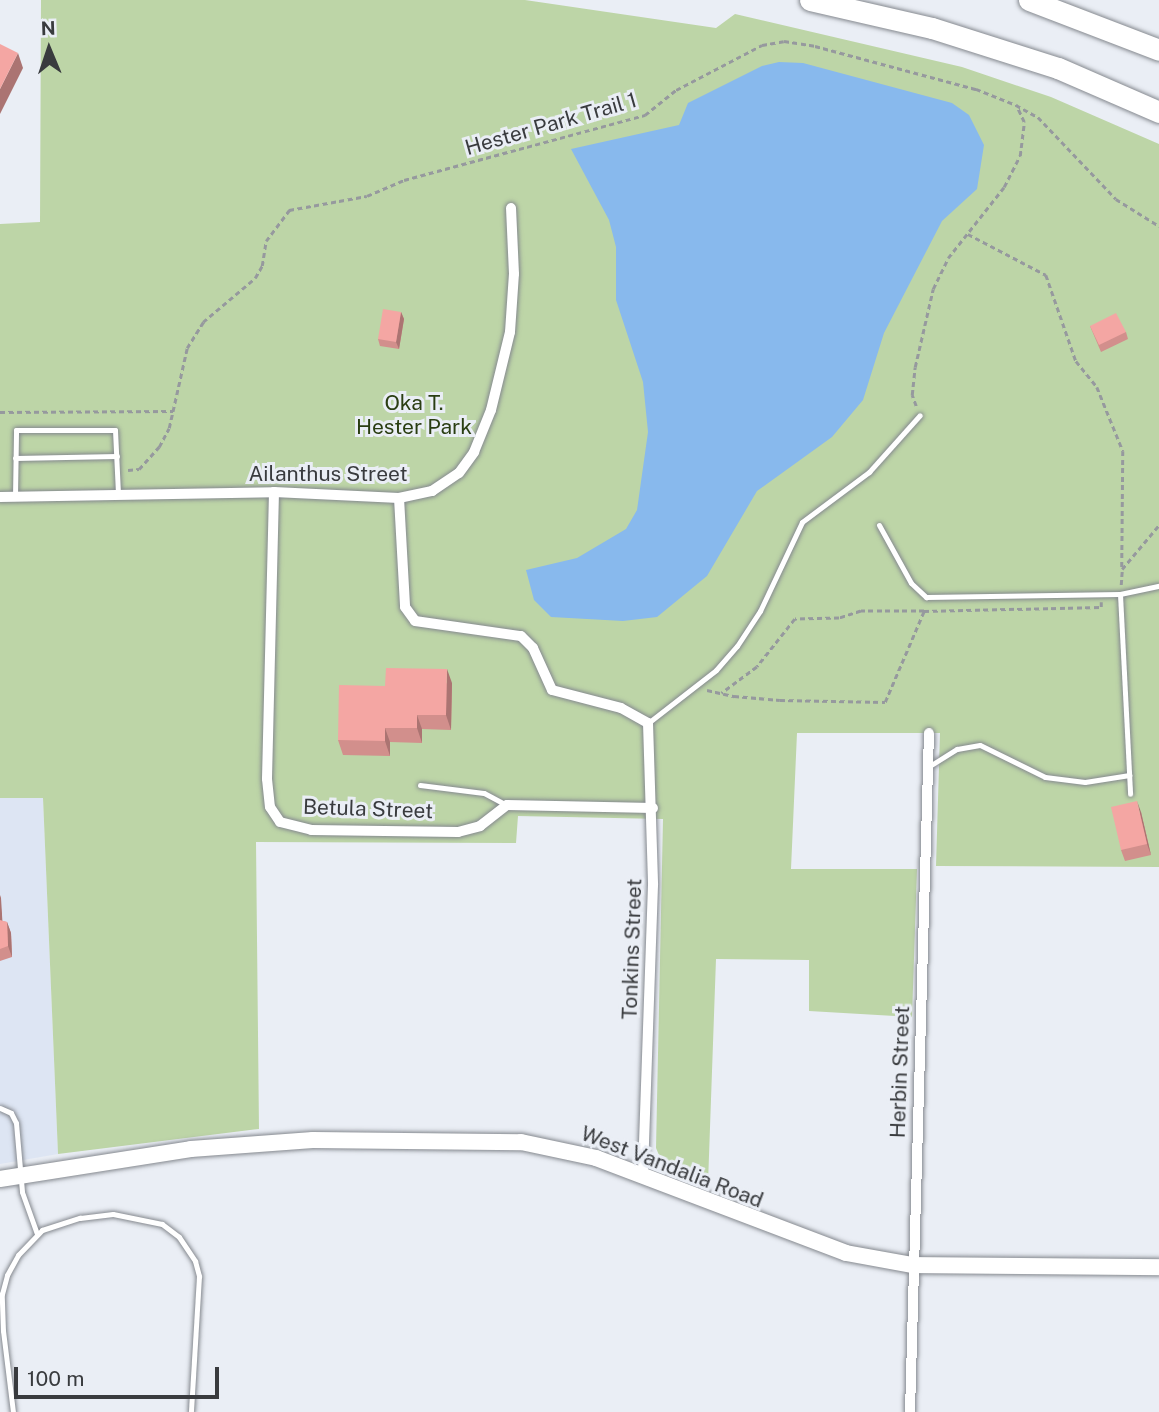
<!DOCTYPE html>
<html>
<head>
<meta charset="utf-8">
<style>
	body { margin:0 }
	#map { position:relative; width:1159px; height:1412px; overflow:hidden; background:#eaeef5; font-family:"Public Sans",sans-serif }
	div>[style] { position:absolute }
	[style*='--x'] { left:calc(var(--x)*1px); top:calc(var(--y)*1px); width:calc(var(--w)*1px); rotate:calc(var(--a)*1deg) }
	.built>* { inset:0; background:#dde5f3 }
	.green>* { inset:0; background:#bdd5a7 }
	.water>* { inset:0; background:#88b9ed }
	.path>* { height:2.5px; margin-top:-1.25px; transform-origin:0; background:repeating-linear-gradient(90deg,#96999e 0 5px,transparent 0 8.5px) }
	.roads { filter:drop-shadow(0 0 2px #85898f) drop-shadow(0 0 2px #85898f) }
	.lane>* { height:5px; margin:-2.5px; padding:0 2.5px; transform-origin:2.5px; border-radius:2.5px; background:#fff }
	.street>* { height:10px; margin:-5px; padding:0 5px; transform-origin:5px; border-radius:5px; background:#fff }
	.secondary>* { height:16px; margin:-8px; padding:0 8px; transform-origin:8px; border-radius:8px; background:#fff }
	.highway>* { height:21px; margin:-10.5px; padding:0 10.5px; transform-origin:10.5px; border-radius:10.5px; background:#fff }
	.wall>* { inset:0; background:#d28f8c }
	.shaded-wall>* { inset:0; background:#ab7472 }
	.building>* { inset:0; background:#f4a6a3 }
	span { translate:-50% -50%; white-space:nowrap; text-align:center; line-height:1.15; -webkit-text-stroke:6px #eaeef5; paint-order:stroke }
	.street-label { font-size:21px; color:#393b3e }
	.park-label { font-size:21px; color:#2a3e12 }
	.north { position:absolute; left:14px; top:14px; width:70px; height:70px; -webkit-text-stroke:5px #eaeef5; paint-order:stroke; rotate:358deg; font-size:19px; font-weight:700; line-height:28px; text-align:center; color:#393b3e }
	.north::after { content:''; display:block; margin:auto; width:24px; height:32px; background:#393b3e; clip-path:polygon(50% 0,100% 100%,50% 72%,0 100%) }
	.scale { position:absolute; left:14px; top:1367px; width:205px; height:32px; box-sizing:border-box; border:4px solid #393b3e; border-top:0; padding-left:9px; font-size:21px; line-height:24px; white-space:nowrap; color:#393b3e; -webkit-text-stroke:5px #eaeef5; paint-order:stroke }
</style>
</head>
<body>
<div id="map">
	<div class="built">
		<i style="clip-path:polygon(0 798px,43px 798px,58px 1154px,0 1164px)"></i>
	</div>
	<div class="green">
		<i style="clip-path:polygon(41px 0,525px 0,716px 28px,735px 14px,962px 67px,1051px 97px,1159px 144px,1159px 867px,936px 866px,940px 733px,797px 733px,791px 869px,917px 869px,912px 1017px,809px 1011px,809px 960px,716px 959px,708px 1184px,664px 1167px,656px 1148px,663px 819px,518px 816px,516px 843px,256px 842px,259px 1129px,58px 1154px,43px 798px,0 798px,0 224px,40px 222px)"></i>
	</div>
	<div class="water">
		<i style="clip-path:polygon(779px 62px,803px 63px,952px 103px,969px 115px,984px 145px,977px 189px,942px 221px,884px 333px,863px 400px,832px 437px,757px 491px,707px 576px,657px 617px,623px 621px,551px 617px,534px 600px,526px 570px,577px 558px,626px 529px,637px 510px,648px 432px,643px 382px,616px 300px,616px 247px,609px 220px,571px 149px,679px 125px,688px 103px,762px 66px)"></i>
	</div>
	<div class="path">
		<i style="--x:968;--y:234;--w:88;--a:27.7"></i>
		<i style="--x:1046;--y:275;--w:91;--a:70.8"></i>
		<i style="--x:1076;--y:361;--w:33;--a:51"></i>
		<i style="--x:1097;--y:387;--w:69;--a:67.9"></i>
		<i style="--x:1123;--y:451;--w:118;--a:90.5"></i>
		<i style="--x:916;--y:406;--w:12;--a:-110"></i>
		<i style="--x:912;--y:395;--w:28;--a:-84"></i>
		<i style="--x:915;--y:367;--w:80;--a:-77"></i>
		<i style="--x:933;--y:289;--w:34;--a:-64"></i>
		<i style="--x:948;--y:258;--w:90;--a:-51.7"></i>
		<i style="--x:1004;--y:187;--w:35;--a:-63"></i>
		<i style="--x:1020;--y:156;--w:34;--a:-83"></i>
		<i style="--x:1024;--y:122;--w:19;--a:-115"></i>
		<i style="--x:0;--y:412;--w:173;--a:-0.3"></i>
		<i style="--x:128;--y:470;--w:11;--a:-5"></i>
		<i style="--x:139;--y:469;--w:30;--a:-48"></i>
		<i style="--x:159;--y:447;--w:21;--a:-62"></i>
		<i style="--x:169;--y:428;--w:82;--a:-77.3"></i>
		<i style="--x:187;--y:348;--w:31;--a:-58"></i>
		<i style="--x:203;--y:322;--w:68;--a:-40.2"></i>
		<i style="--x:255;--y:278;--w:14;--a:-60"></i>
		<i style="--x:262;--y:266;--w:25;--a:-81"></i>
		<i style="--x:266;--y:241;--w:39;--a:-53"></i>
		<i style="--x:289;--y:210;--w:79;--a:-10.2"></i>
		<i style="--x:367;--y:196;--w:40;--a:-23.4"></i>
		<i style="--x:404;--y:180;--w:250;--a:-15.1"></i>
		<i style="--x:645;--y:115;--w:40;--a:-39"></i>
		<i style="--x:676;--y:90;--w:97;--a:-27.6"></i>
		<i style="--x:762;--y:45;--w:22;--a:-10"></i>
		<i style="--x:784;--y:41;--w:31;--a:9"></i>
		<i style="--x:815;--y:46;--w:167;--a:15"></i>
		<i style="--x:976;--y:89;--w:43;--a:21.8"></i>
		<i style="--x:1016;--y:105;--w:25;--a:29"></i>
		<i style="--x:1038;--y:117;--w:113;--a:46.4"></i>
		<i style="--x:1116;--y:199;--w:51;--a:32.1"></i>
		<i style="--x:1121;--y:585;--w:16;--a:-86"></i>
		<i style="--x:1122;--y:569;--w:57;--a:-49.9"></i>
		<i style="--x:924;--y:611;--w:177;--a:-1.3"></i>
		<i style="--x:1101;--y:607;--w:5;--a:-90"></i>
		<i style="--x:707;--y:690;--w:28;--a:13"></i>
		<i style="--x:734;--y:696;--w:46;--a:5"></i>
		<i style="--x:780;--y:700;--w:105;--a:1.1"></i>
		<i style="--x:885;--y:702;--w:99;--a:-66.8"></i>
		<i style="--x:924;--y:611;--w:63;--a:180"></i>
		<i style="--x:861;--y:611;--w:23;--a:162"></i>
		<i style="--x:839;--y:618;--w:44;--a:178.7"></i>
		<i style="--x:795;--y:619;--w:61;--a:128.4"></i>
		<i style="--x:757;--y:667;--w:44;--a:143.4"></i>
	</div>
	<div class="roads">
		<div class="lane">
			<i style="--x:15;--y:458;--w:102;--a:-1.1"></i>
			<i style="--x:15;--y:497;--w:67;--a:-89.1"></i>
			<i style="--x:16;--y:430;--w:99;--a:0"></i>
			<i style="--x:115;--y:430;--w:64;--a:87.3"></i>
			<i style="--x:879;--y:525;--w:66;--a:61.1"></i>
			<i style="--x:911;--y:583;--w:21;--a:43"></i>
			<i style="--x:926;--y:597;--w:194;--a:-0.9"></i>
			<i style="--x:1120;--y:594;--w:40;--a:-12"></i>
			<i style="--x:1120;--y:594;--w:200;--a:87.1"></i>
			<i style="--x:648;--y:723;--w:86;--a:-37.9"></i>
			<i style="--x:716;--y:670;--w:32;--a:-49"></i>
			<i style="--x:737;--y:646;--w:42;--a:-56.7"></i>
			<i style="--x:760;--y:611;--w:98;--a:-64.7"></i>
			<i style="--x:802;--y:522;--w:84;--a:-36.7"></i>
			<i style="--x:869;--y:472;--w:76;--a:-48.2"></i>
			<i style="--x:928;--y:767;--w:34;--a:-32"></i>
			<i style="--x:957;--y:749;--w:23;--a:-10"></i>
			<i style="--x:980;--y:745;--w:72;--a:26.2"></i>
			<i style="--x:1045;--y:777;--w:40;--a:7.1"></i>
			<i style="--x:1085;--y:782;--w:45;--a:-9"></i>
			<i style="--x:420;--y:785;--w:64;--a:7.1"></i>
			<i style="--x:484;--y:793;--w:26;--a:28"></i>
			<i style="--x:0;--y:1108;--w:12;--a:24"></i>
			<i style="--x:11;--y:1113;--w:11;--a:63"></i>
			<i style="--x:16;--y:1123;--w:69;--a:85"></i>
			<i style="--x:22;--y:1192;--w:45;--a:70.3"></i>
			<i style="--x:13;--y:1412;--w:82;--a:-97"></i>
			<i style="--x:3;--y:1331;--w:37;--a:-92"></i>
			<i style="--x:2;--y:1294;--w:20;--a:-75"></i>
			<i style="--x:7;--y:1275;--w:23;--a:-61"></i>
			<i style="--x:18;--y:1255;--w:35;--a:-46"></i>
			<i style="--x:42;--y:1230;--w:40;--a:-18"></i>
			<i style="--x:80;--y:1218;--w:33;--a:-7"></i>
			<i style="--x:113;--y:1214;--w:50;--a:11.5"></i>
			<i style="--x:162;--y:1224;--w:21;--a:37"></i>
			<i style="--x:179;--y:1237;--w:29;--a:56"></i>
			<i style="--x:195;--y:1261;--w:16;--a:75"></i>
			<i style="--x:199;--y:1276;--w:136;--a:93.4"></i>
		</div>
		<div class="street">
			<i style="--x:274;--y:492;--w:287;--a:91.4"></i>
			<i style="--x:267;--y:779;--w:28;--a:84"></i>
			<i style="--x:270;--y:807;--w:18;--a:56"></i>
			<i style="--x:280;--y:822;--w:32;--a:14"></i>
			<i style="--x:311;--y:830;--w:147;--a:0.8"></i>
			<i style="--x:458;--y:832;--w:23;--a:-15"></i>
			<i style="--x:480;--y:826;--w:34;--a:-38"></i>
			<i style="--x:507;--y:805;--w:146;--a:1.2"></i>
			<i style="--x:0;--y:497;--w:274;--a:-1"></i>
			<i style="--x:274;--y:492;--w:125;--a:2.7"></i>
			<i style="--x:399;--y:498;--w:34;--a:-12"></i>
			<i style="--x:432;--y:491;--w:32;--a:-34"></i>
			<i style="--x:459;--y:473;--w:26;--a:-54"></i>
			<i style="--x:474;--y:452;--w:45;--a:-68"></i>
			<i style="--x:491;--y:410;--w:80;--a:-76.3"></i>
			<i style="--x:510;--y:332;--w:58;--a:-86.1"></i>
			<i style="--x:514;--y:274;--w:66;--a:-92.6"></i>
			<i style="--x:399;--y:498;--w:109;--a:86.8"></i>
			<i style="--x:405;--y:607;--w:17;--a:54"></i>
			<i style="--x:415;--y:621;--w:107;--a:8.1"></i>
			<i style="--x:521;--y:636;--w:17;--a:45"></i>
			<i style="--x:533;--y:648;--w:46;--a:65.7"></i>
			<i style="--x:552;--y:690;--w:71;--a:14.6"></i>
			<i style="--x:621;--y:708;--w:31;--a:29"></i>
			<i style="--x:648;--y:723;--w:162;--a:88.2"></i>
			<i style="--x:653;--y:885;--w:292;--a:92"></i>
			<i style="--x:910;--y:1412;--w:679;--a:-88.4"></i>
		</div>
		<div class="secondary">
			<i style="--x:0;--y:1179;--w:193;--a:-8.9"></i>
			<i style="--x:191;--y:1149;--w:122;--a:-4.2"></i>
			<i style="--x:313;--y:1140;--w:208;--a:0.6"></i>
			<i style="--x:521;--y:1142;--w:77;--a:12"></i>
			<i style="--x:596;--y:1158;--w:267;--a:20.8"></i>
			<i style="--x:846;--y:1253;--w:68;--a:10.2"></i>
			<i style="--x:913;--y:1265;--w:246;--a:0.5"></i>
		</div>
		<div class="highway">
			<i style="--x:810;--y:0;--w:125;--a:12.9"></i>
			<i style="--x:932;--y:28;--w:132;--a:17.6"></i>
			<i style="--x:1058;--y:68;--w:110;--a:23.5"></i>
			<i style="--x:1029;--y:0;--w:139;--a:21"></i>
		</div>
	</div>
	<div class="wall">
		<i style="clip-path:polygon(401px 312px,404px 319px,399px 349px,380px 346px,378px 339px)"></i>
		<i style="clip-path:polygon(1090px 326px,1126px 332px,1128px 339px,1101px 352px)"></i>
		<i style="clip-path:polygon(452px 683px,451px 730px,422px 729px,422px 743px,390px 742px,390px 756px,343px 755px,338px 740px,385px 686px)"></i>
		<i style="clip-path:polygon(1141px 812px,1151px 855px,1125px 861px,1121px 850px)"></i>
		<i style="clip-path:polygon(0 895px,2px 921px,7px 922px,11px 933px,12px 957px,0 961px)"></i>
	</div>
	<div class="shaded-wall">
		<i style="clip-path:polygon(18px 53px,23px 68px,0 114px,0 89px)"></i>
		<i style="clip-path:polygon(401px 312px,404px 319px,399px 349px,396px 342px)"></i>
		<i style="clip-path:polygon(447px 669px,452px 683px,451px 730px,446px 715px)"></i>
		<i style="clip-path:polygon(417px 715px,422px 729px,422px 743px,417px 728px)"></i>
		<i style="clip-path:polygon(385px 728px,390px 742px,390px 756px,385px 741px)"></i>
		<i style="clip-path:polygon(1137px 801px,1141px 812px,1151px 855px,1147px 844px)"></i>
		<i style="clip-path:polygon(0 895px,1px 898px,3px 931px,0 922px)"></i>
		<i style="clip-path:polygon(7px 922px,11px 933px,12px 957px,8px 946px)"></i>
	</div>
	<div class="building">
		<i style="clip-path:polygon(0 44px,18px 53px,0 89px)"></i>
		<i style="clip-path:polygon(383px 309px,401px 312px,396px 342px,378px 339px)"></i>
		<i style="clip-path:polygon(1116px 313px,1126px 332px,1099px 345px,1090px 326px)"></i>
		<i style="clip-path:polygon(386px 668px,447px 669px,446px 715px,417px 715px,417px 728px,385px 728px,385px 741px,338px 740px,339px 685px,385px 686px)"></i>
		<i style="clip-path:polygon(1137px 801px,1147px 844px,1121px 850px,1111px 807px)"></i>
		<i style="clip-path:polygon(0 920px,7px 922px,8px 946px,0 949px)"></i>
	</div>
	<div class="street-label">
		<span style="left:551px;top:124px;rotate:-16deg">Hester Park Trail 1</span>
		<span style="left:328px;top:474px">Ailanthus Street</span>
		<span style="left:368px;top:809px;rotate:2deg">Betula Street</span>
		<span style="left:632px;top:949px;rotate:-88deg">Tonkins Street</span>
		<span style="left:900px;top:1072px;rotate:-88deg">Herbin Street</span>
		<span style="left:672px;top:1167px;rotate:21deg">West Vandalia Road</span>
	</div>
	<div class="park-label">
		<span style="left:414px;top:415px">Oka T.<br>Hester Park</span>
	</div>
	<div class="north">N</div>
	<div class="scale">100 m</div>
</div>
</body>
</html>
